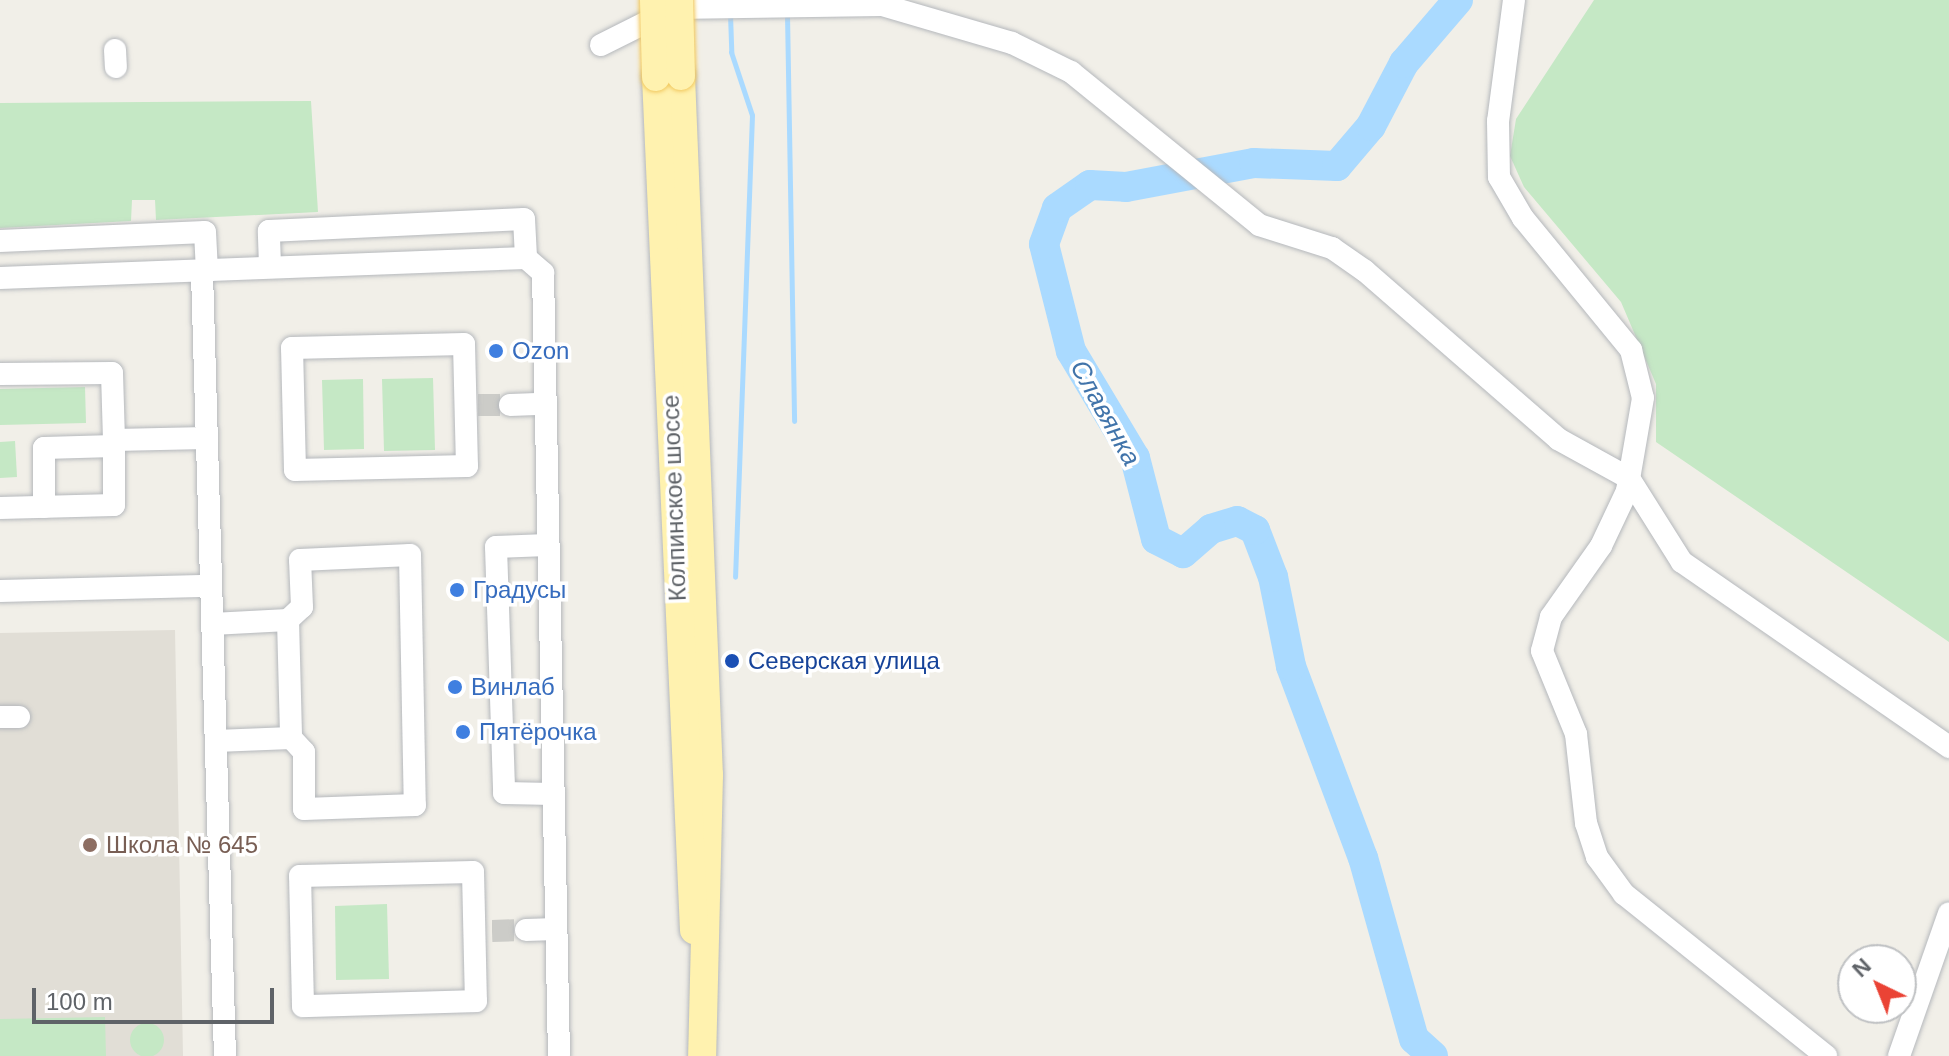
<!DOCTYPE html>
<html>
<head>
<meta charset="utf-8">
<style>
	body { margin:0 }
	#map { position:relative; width:1949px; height:1056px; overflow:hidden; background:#f1efe8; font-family:Arial,sans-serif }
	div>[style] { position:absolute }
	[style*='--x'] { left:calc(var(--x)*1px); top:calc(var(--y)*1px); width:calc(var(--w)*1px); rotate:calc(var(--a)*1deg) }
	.education>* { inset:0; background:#e1ded6 }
	.green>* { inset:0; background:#c5e8c5 }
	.round { border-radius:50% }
	.stream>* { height:5px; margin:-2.5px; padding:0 2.5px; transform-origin:2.5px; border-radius:2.5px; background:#aadaff }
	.river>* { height:30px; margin:-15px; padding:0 15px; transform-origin:15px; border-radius:15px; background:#aadaff }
	.minor-tunnel>* { height:22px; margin-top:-11px; transform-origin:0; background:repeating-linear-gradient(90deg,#ccccc8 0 22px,transparent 0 33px) }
	.roads { filter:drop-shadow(0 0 2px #b5b8bc) drop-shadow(0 0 2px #b5b8bc) }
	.minor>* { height:22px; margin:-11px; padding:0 11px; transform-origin:11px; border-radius:11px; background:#fff }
	.major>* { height:28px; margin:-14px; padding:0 14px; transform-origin:14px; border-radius:14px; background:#fff2af }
	.bridges { filter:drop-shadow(0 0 2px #f2c960) drop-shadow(0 0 2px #f2c960) }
	.major-bridge>* { height:28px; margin:-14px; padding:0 14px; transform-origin:14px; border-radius:14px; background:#fff2af }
	.dots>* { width:22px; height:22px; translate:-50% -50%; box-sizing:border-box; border:4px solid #fff; border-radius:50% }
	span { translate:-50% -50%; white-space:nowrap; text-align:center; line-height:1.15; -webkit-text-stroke:7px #fff; paint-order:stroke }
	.shop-label { font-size:24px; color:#366cbe }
	.left { translate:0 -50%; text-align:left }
	.street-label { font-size:24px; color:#5f6368 }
	.transit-label { font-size:24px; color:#164399 }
	.education-label { font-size:24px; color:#785e54 }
	.water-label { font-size:26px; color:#4174aa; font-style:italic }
	.north { position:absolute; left:1837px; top:944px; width:80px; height:80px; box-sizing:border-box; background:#fff; border:2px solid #bfc1c3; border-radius:50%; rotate:317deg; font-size:22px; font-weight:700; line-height:32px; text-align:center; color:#5f6368 }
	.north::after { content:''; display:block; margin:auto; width:28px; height:36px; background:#ea4335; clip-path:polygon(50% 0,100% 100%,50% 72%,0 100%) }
	.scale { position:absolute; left:32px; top:988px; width:242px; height:36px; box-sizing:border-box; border:4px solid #5f6368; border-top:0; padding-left:10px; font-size:24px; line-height:28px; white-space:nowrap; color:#5f6368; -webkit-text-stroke:6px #fff; paint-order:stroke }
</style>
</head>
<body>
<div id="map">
	<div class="education">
		<i style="clip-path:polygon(175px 630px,183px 1056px,0 1056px,0 633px)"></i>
	</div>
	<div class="green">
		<i style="clip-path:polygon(1594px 0,1949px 0,1949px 642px,1656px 442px,1656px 384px,1621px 302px,1524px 187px,1510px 156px,1516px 119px)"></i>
		<i style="clip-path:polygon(311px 101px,318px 212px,156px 220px,155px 200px,132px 200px,131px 221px,0 228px,0 103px)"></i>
		<i style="clip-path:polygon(433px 378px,435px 450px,384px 451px,382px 379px)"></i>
		<i style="clip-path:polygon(363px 379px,364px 449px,324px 450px,322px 380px)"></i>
		<i style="clip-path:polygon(85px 387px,86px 423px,0 425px,0 389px)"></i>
		<i style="clip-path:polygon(15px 441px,17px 477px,0 478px,0 442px)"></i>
		<i style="clip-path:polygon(387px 904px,389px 979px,336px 980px,335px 906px)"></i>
		<i style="clip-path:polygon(105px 1017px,106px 1056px,0 1056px,0 1019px)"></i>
		<i class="round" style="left:130px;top:1023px;width:34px;height:34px"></i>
	</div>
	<div class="stream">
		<i style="--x:730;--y:14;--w:38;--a:88"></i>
		<i style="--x:731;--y:52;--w:66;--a:71.6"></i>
		<i style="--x:752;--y:115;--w:462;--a:92.1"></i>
		<i style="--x:787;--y:14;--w:407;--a:89"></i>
		<i style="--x:1421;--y:1056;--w:8;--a:-50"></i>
	</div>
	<div class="river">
		<i style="--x:1433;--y:1056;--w:25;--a:-138"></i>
		<i style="--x:1414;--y:1039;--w:188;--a:-105.7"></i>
		<i style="--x:1363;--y:858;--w:205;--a:-110.6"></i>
		<i style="--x:1291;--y:666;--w:91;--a:-101.4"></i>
		<i style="--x:1273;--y:577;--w:50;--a:-111"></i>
		<i style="--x:1255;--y:530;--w:20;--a:-153"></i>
		<i style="--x:1237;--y:521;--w:27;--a:163"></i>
		<i style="--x:1211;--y:529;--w:37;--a:139"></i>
		<i style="--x:1183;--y:553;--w:30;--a:-153"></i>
		<i style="--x:1156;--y:539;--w:84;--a:-104.5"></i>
		<i style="--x:1135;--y:458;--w:125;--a:-120.9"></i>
		<i style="--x:1071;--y:351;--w:110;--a:-104.2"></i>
		<i style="--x:1044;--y:244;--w:38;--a:-70"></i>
		<i style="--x:1057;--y:208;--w:40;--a:-34.9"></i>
		<i style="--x:1090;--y:185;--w:36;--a:3"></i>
		<i style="--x:1126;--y:187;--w:130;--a:-10.6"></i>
		<i style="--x:1254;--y:163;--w:83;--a:2.1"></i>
		<i style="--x:1337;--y:166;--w:52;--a:-49.6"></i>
		<i style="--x:1371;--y:126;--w:71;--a:-62.4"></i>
		<i style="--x:1404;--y:63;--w:83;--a:-49.4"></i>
	</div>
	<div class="minor-tunnel">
		<i style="--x:478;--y:405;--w:32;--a:0"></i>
		<i style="--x:492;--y:931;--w:34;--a:-2"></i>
	</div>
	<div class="roads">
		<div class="minor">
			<i style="--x:1514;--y:0;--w:122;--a:97.5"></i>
			<i style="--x:1498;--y:121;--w:56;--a:89"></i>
			<i style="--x:1499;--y:177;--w:48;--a:59.7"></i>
			<i style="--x:1523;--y:218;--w:171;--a:50.7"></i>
			<i style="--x:1631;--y:350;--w:49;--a:76"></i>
			<i style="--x:1643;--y:398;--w:94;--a:99.8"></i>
			<i style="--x:1627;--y:491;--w:61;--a:115.3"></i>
			<i style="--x:1601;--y:546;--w:87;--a:125.2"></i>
			<i style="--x:1551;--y:617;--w:35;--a:105"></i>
			<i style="--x:1542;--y:651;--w:90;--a:67.7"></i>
			<i style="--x:1576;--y:734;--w:90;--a:83.6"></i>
			<i style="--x:1586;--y:823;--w:36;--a:72"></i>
			<i style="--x:1597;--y:857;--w:46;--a:53.9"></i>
			<i style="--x:1624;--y:894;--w:259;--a:38.7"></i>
			<i style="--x:601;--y:45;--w:83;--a:-26.6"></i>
			<i style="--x:675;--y:8;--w:207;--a:-0.8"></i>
			<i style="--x:882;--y:5;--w:135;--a:16.3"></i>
			<i style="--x:1012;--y:43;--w:66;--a:26.2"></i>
			<i style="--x:1071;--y:72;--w:242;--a:39.1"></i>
			<i style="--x:1259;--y:225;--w:77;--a:17.5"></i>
			<i style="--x:1332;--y:248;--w:40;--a:34.9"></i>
			<i style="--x:1365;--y:271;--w:256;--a:41"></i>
			<i style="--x:1558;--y:439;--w:81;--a:28.8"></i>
			<i style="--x:1629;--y:478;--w:99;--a:57.8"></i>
			<i style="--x:1682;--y:562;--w:325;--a:34.7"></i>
			<i style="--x:115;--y:50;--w:17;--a:87"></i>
			<i style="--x:0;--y:241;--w:205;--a:-2.5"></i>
			<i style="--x:205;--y:232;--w:40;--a:87.1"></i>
			<i style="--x:270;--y:266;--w:35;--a:-92"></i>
			<i style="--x:269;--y:231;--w:255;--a:-2.7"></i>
			<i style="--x:524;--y:219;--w:39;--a:87"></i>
			<i style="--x:202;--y:273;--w:783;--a:88.32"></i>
			<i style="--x:0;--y:278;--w:526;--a:-2.18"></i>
			<i style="--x:526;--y:258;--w:23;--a:41"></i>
			<i style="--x:543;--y:273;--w:783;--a:88.83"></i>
			<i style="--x:464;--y:344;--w:122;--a:88.6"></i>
			<i style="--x:467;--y:466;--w:172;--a:178.7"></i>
			<i style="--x:295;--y:470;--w:122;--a:-91.4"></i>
			<i style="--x:292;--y:348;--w:172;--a:-1.3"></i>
			<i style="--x:0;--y:374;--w:112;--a:-0.5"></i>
			<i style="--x:112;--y:373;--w:67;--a:88.3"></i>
			<i style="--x:510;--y:405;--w:34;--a:-2"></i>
			<i style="--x:44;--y:507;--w:59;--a:-90"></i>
			<i style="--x:44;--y:448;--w:70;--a:-1.6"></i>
			<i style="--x:0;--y:508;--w:114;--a:-1.5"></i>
			<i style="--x:114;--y:505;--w:65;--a:-90"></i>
			<i style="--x:114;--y:440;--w:93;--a:-1.2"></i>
			<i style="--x:547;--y:545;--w:51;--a:177.8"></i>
			<i style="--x:496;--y:547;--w:246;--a:88.1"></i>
			<i style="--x:504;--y:793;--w:49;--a:1.2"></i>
			<i style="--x:0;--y:591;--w:211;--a:-1.4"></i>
			<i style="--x:288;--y:620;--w:19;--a:-43"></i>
			<i style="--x:302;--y:607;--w:47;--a:-92.4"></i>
			<i style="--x:300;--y:560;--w:110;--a:-2.6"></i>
			<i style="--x:410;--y:555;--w:250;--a:88.9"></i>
			<i style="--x:415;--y:805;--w:111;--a:177.9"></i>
			<i style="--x:304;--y:809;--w:57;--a:-90"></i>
			<i style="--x:304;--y:752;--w:19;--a:-133"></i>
			<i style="--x:212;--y:624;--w:76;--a:-3"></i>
			<i style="--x:288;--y:620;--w:118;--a:88.5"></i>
			<i style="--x:291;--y:738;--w:75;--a:177.7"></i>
			<i style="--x:0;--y:717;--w:19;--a:0"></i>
			<i style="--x:473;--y:872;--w:129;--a:88.7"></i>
			<i style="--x:476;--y:1001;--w:173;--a:178.3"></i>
			<i style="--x:303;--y:1006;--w:130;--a:-91.3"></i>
			<i style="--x:300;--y:876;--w:173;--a:-1.3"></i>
			<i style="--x:526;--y:930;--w:30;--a:-2"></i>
			<i style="--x:1899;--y:1056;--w:151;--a:-70.7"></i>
		</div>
		<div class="major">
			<i style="--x:681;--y:76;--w:700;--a:87.71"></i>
			<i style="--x:709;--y:775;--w:281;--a:91.4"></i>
			<i style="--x:656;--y:77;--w:854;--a:87.45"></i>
		</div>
	</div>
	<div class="bridges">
		<div class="major-bridge">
			<i style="--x:654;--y:0;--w:77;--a:88.5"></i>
			<i style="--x:679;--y:0;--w:76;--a:88.5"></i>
		</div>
	</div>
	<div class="dots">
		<i style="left:496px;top:351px;background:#3f7fe0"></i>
		<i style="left:457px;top:590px;background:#3f7fe0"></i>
		<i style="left:732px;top:661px;background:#1a4fb4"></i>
		<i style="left:455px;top:687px;background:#3f7fe0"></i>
		<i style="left:463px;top:732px;background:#3f7fe0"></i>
		<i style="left:90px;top:845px;background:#8d6e63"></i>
	</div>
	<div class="shop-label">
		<span class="left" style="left:512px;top:351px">Ozon</span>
		<span class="left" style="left:473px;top:590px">Градусы</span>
		<span class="left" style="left:471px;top:687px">Винлаб</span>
		<span class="left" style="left:479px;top:732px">Пятёрочка</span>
	</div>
	<div class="street-label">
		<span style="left:674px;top:498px;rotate:-92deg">Колпинское шоссе</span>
	</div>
	<div class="transit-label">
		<span class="left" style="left:748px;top:661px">Северская улица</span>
	</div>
	<div class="education-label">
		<span class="left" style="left:106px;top:845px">Школа № 645</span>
	</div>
	<div class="water-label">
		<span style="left:1105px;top:413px;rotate:61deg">Славянка</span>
	</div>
	<div class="north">N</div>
	<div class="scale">100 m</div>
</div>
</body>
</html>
